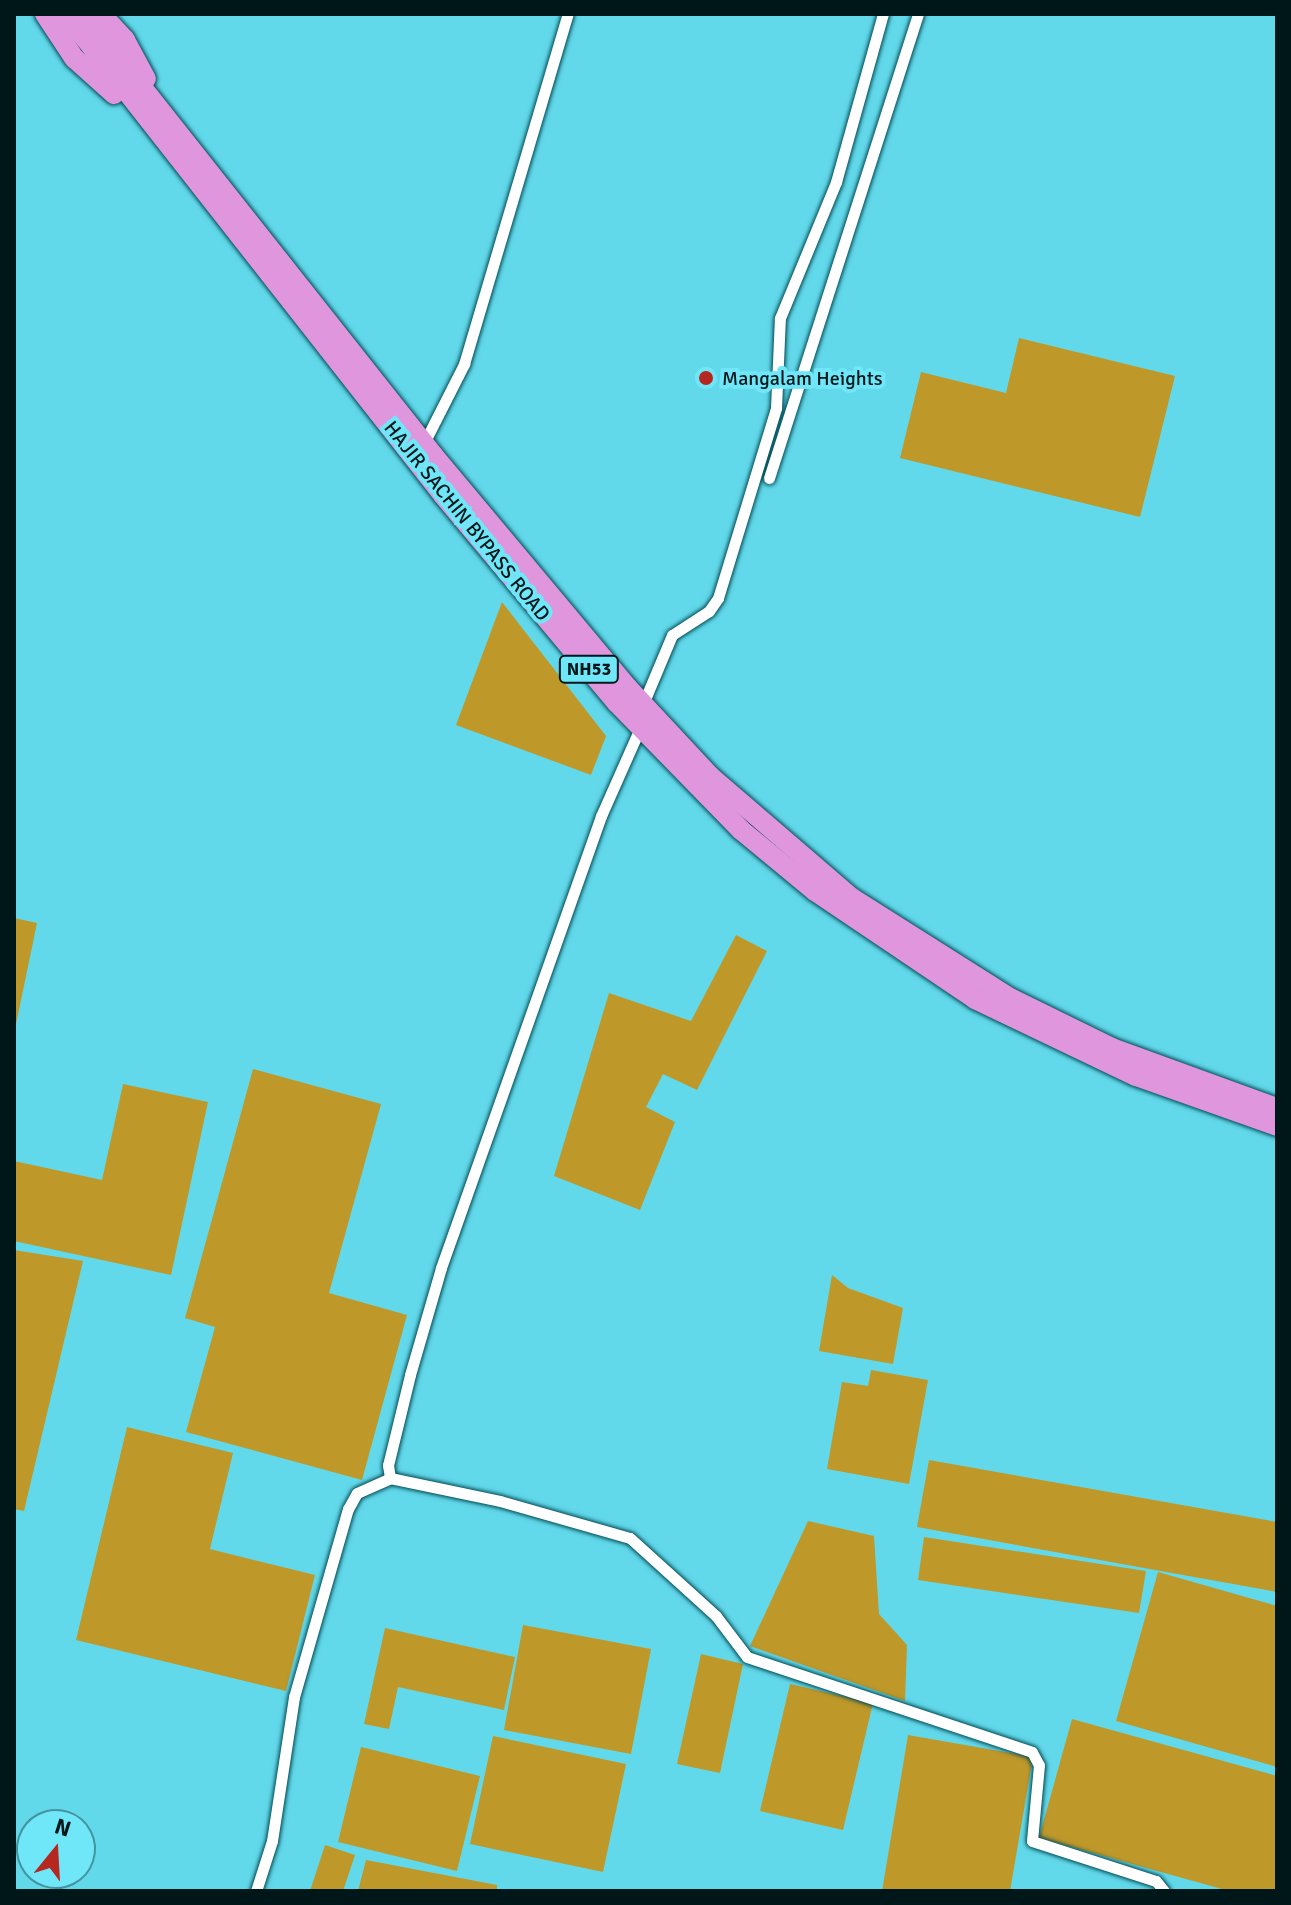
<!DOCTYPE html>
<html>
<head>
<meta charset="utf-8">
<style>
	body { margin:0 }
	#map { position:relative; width:1291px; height:1905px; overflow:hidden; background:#62d9eb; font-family:Signika,sans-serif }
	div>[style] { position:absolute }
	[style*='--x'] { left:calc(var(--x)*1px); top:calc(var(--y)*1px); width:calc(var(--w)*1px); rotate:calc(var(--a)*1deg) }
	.green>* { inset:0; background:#bf982a }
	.roads { filter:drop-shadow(0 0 2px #004b54) drop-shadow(0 0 2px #004b54) }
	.street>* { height:11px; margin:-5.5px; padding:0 5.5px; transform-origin:5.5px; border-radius:5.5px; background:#fff }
	.highway>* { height:20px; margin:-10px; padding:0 10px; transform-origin:10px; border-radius:10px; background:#df96dc }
	.dots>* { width:22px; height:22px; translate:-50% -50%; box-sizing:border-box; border:4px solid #70e7f8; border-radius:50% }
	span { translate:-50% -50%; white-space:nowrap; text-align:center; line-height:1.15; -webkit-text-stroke:8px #70e7f8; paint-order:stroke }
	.shield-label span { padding:2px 6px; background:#70e7f8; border:2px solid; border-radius:6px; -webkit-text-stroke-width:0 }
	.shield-label { font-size:18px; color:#00171a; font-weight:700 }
	.poi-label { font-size:20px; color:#00171a }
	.left { translate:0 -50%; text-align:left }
	.street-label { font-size:20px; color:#00171a }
	.frame { position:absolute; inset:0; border:16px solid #00171a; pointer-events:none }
	.north { position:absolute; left:16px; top:1809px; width:80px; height:80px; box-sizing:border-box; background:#70e7f8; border:2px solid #43949f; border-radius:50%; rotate:18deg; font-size:22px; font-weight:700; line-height:32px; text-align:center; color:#00171a }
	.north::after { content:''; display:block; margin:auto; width:28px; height:36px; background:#b62720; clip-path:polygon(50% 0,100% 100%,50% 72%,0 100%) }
</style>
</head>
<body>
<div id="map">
	<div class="green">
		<i style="clip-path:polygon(1019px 338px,1175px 376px,1140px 517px,900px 458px,921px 372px,1006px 393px)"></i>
		<i style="clip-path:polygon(502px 602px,606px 736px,591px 775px,456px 725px)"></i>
		<i style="clip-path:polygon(14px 918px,37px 923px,14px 1034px)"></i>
		<i style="clip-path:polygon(736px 935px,767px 951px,697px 1090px,663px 1074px,646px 1107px,675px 1122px,640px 1210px,554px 1176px,609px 993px,691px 1021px)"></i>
		<i style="clip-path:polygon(253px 1069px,381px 1104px,329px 1293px,407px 1315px,362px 1480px,186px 1432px,215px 1327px,185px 1318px)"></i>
		<i style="clip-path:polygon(123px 1084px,208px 1102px,171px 1275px,14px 1241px,14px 1161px,102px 1180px)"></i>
		<i style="clip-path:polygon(14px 1250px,83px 1261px,24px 1511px,14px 1509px)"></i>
		<i style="clip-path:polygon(832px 1275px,848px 1288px,903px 1308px,893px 1364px,819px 1351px)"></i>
		<i style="clip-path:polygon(871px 1370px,928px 1380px,909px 1484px,827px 1469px,842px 1382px,868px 1386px)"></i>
		<i style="clip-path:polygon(127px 1427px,233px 1453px,210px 1549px,315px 1575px,286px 1691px,76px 1640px)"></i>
		<i style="clip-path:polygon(929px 1460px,1277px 1522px,1277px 1592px,917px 1527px)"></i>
		<i style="clip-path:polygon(808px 1521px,874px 1536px,879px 1614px,907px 1645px,905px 1701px,750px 1646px)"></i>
		<i style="clip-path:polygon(924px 1537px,1146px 1571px,1139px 1613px,918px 1580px)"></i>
		<i style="clip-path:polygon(1158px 1572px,1277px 1606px,1277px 1767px,1116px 1721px)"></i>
		<i style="clip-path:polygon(523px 1625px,651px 1649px,631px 1754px,504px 1730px)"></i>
		<i style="clip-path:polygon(385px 1628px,515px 1657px,504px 1710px,398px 1687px,389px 1729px,364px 1724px)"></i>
		<i style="clip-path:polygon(701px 1654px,743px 1664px,720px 1773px,677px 1764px)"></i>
		<i style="clip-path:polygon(790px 1684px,873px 1703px,843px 1830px,760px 1811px)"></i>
		<i style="clip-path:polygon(1072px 1719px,1277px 1776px,1277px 1891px,1229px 1891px,1039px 1838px)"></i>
		<i style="clip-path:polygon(908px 1735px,1033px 1757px,1010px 1891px,882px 1891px)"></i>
		<i style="clip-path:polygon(493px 1736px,626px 1764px,603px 1872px,470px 1844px)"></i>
		<i style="clip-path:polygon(361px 1747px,480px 1776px,457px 1871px,338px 1842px)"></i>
		<i style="clip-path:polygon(325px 1845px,355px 1855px,343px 1891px,310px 1891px)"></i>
		<i style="clip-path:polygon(366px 1860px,497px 1885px,497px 1891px,358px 1891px)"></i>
	</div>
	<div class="roads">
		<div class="street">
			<i style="--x:424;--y:443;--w:89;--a:-63.1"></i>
			<i style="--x:464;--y:364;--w:365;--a:-73.5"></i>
			<i style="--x:769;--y:478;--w:487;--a:-72.2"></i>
			<i style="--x:643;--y:704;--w:75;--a:-67.2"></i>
			<i style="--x:672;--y:635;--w:44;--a:-33"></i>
			<i style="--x:709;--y:611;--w:16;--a:-55"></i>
			<i style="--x:718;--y:598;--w:199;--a:-73"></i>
			<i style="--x:776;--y:408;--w:90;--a:-87.5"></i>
			<i style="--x:780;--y:318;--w:147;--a:-67.6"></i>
			<i style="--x:836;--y:182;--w:174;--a:-74.4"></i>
			<i style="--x:640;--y:728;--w:96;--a:113.9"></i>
			<i style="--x:601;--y:816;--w:479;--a:109.5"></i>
			<i style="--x:441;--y:1268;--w:111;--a:106.2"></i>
			<i style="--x:410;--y:1375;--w:93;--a:103.7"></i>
			<i style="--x:388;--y:1465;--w:13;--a:81"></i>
			<i style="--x:390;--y:1478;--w:112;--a:11.8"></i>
			<i style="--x:500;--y:1501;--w:135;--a:15.9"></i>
			<i style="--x:630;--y:1538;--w:116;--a:42.2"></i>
			<i style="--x:716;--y:1616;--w:51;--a:52.9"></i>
			<i style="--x:747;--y:1657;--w:300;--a:18.4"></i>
			<i style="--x:1032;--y:1752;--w:15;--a:62"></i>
			<i style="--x:1039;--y:1765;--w:76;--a:95.3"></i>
			<i style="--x:1032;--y:1841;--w:130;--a:17.9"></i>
			<i style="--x:1156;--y:1881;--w:13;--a:51"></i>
			<i style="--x:256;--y:1891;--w:52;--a:-72.3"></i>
			<i style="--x:272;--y:1841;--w:146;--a:-81.3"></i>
			<i style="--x:294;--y:1697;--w:196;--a:-74"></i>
			<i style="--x:348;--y:1509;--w:18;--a:-61"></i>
			<i style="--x:357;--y:1493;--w:36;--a:-24"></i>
		</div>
		<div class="highway">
			<i style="--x:45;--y:14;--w:53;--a:56.6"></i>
			<i style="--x:74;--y:58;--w:54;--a:42"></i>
			<i style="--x:66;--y:14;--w:611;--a:51.91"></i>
			<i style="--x:443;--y:495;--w:271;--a:50.1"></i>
			<i style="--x:617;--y:703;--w:177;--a:45.7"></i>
			<i style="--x:741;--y:830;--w:96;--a:39.5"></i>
			<i style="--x:815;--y:891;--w:193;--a:34"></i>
			<i style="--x:975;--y:999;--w:178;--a:25.6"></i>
			<i style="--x:1136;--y:1076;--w:150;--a:19.5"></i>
			<i style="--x:84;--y:14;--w:564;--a:51.63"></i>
			<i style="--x:434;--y:456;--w:301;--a:50.1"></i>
			<i style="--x:627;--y:687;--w:122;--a:47"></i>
			<i style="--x:710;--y:776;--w:187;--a:40.7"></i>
			<i style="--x:852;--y:898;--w:189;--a:32.3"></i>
			<i style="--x:1012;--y:999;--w:111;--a:26.1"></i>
			<i style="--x:1112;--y:1048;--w:176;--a:20"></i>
			<i style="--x:101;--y:14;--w:35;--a:47"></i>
			<i style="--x:125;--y:40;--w:44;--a:61.7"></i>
		</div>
	</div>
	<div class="dots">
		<i style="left:706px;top:378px;background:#b62720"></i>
	</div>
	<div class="shield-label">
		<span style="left:589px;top:669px">NH53</span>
	</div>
	<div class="poi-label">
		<span class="left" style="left:722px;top:378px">Mangalam Heights</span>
	</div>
	<div class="street-label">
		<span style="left:467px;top:521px;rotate:51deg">HAJIR SACHIN BYPASS ROAD</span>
	</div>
	<div class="frame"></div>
	<div class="north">N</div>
</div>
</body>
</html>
